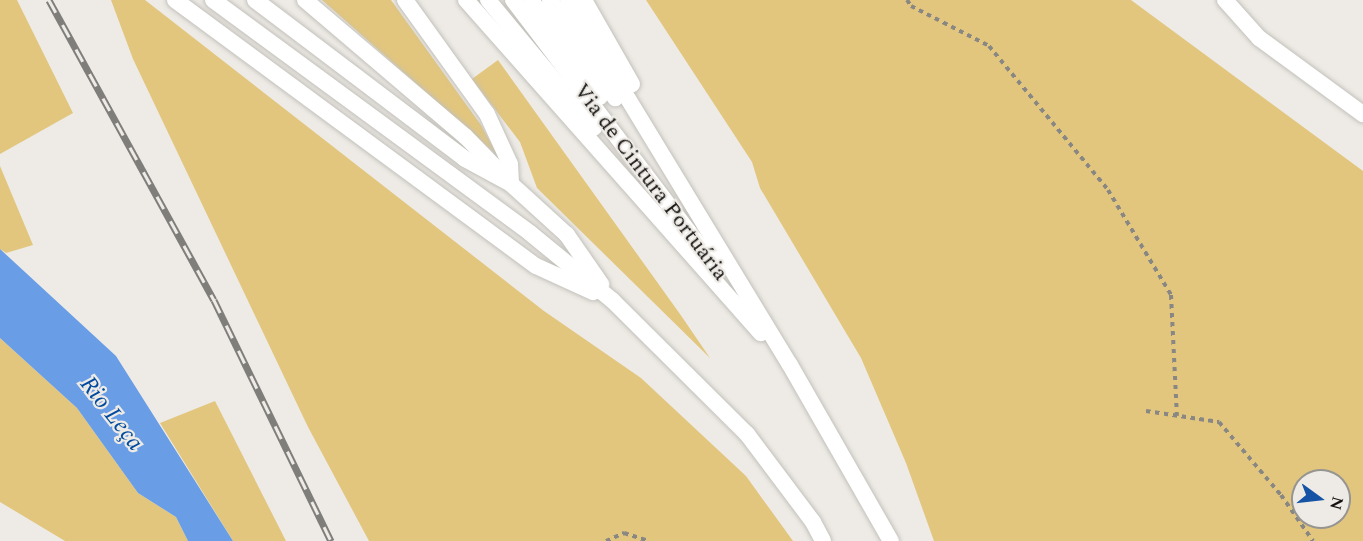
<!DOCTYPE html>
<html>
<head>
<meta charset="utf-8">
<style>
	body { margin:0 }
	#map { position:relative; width:1363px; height:541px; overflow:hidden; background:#eeebe6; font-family:Spectral,serif }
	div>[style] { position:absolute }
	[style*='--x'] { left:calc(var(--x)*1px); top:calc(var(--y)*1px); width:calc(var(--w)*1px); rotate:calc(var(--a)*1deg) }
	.green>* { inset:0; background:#e2c67e }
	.water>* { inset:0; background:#699de5 }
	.path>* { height:4px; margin-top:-2px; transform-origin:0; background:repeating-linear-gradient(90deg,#898783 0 4.5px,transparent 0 9px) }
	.roads { filter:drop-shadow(0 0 2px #c3c1bb) drop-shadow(0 0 2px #c3c1bb) }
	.service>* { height:16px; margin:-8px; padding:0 8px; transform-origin:8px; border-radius:8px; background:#fff }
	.rail>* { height:7px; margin-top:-3.5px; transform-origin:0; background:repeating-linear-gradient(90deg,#eeebe6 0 14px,#807e7b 0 28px); box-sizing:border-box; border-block:2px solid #807e7b }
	span { translate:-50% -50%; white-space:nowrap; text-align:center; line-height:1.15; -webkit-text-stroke:4.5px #eeebe6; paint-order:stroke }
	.street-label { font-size:22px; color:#141311 }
	.water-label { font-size:24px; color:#004b9f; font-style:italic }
	.north { position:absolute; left:1291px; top:469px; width:60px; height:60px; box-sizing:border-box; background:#eeebe6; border:2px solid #979591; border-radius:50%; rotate:105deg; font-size:16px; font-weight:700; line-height:24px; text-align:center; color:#141311 }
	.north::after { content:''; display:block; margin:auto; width:21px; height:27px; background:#1554a5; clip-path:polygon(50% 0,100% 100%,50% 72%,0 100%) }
</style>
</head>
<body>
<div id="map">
	<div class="green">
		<i style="clip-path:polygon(0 0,17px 0,73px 113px,0 154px)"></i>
		<i style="clip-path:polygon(111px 0,145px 0,544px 311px,641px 378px,746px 476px,793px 541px,369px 541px,308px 427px,133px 59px)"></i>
		<i style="clip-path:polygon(322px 0,391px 0,481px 125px,498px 156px)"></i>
		<i style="clip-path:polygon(evenodd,646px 0,1131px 0,1363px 171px,1363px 541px,934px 541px,906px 463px,861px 358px,760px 188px,752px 162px,646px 0,1303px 481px,1339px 481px,1339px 517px,1303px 517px,1303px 481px)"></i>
		<i style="clip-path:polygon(498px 60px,680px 314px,710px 358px,537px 188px,520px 142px,472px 79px)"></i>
		<i style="clip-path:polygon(0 166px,33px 245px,6px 253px,0 249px)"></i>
		<i style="clip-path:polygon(0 338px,77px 408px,138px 493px,176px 517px,188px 541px,65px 541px,0 502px)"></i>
		<i style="clip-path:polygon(215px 401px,286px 541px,233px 541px,160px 423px)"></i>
	</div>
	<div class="water">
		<i style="clip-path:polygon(0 249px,116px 356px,233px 541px,188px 541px,176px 517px,138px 493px,77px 408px,0 338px)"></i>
	</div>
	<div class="path">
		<i style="--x:907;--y:0;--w:7;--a:56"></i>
		<i style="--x:911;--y:6;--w:88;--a:27.1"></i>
		<i style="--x:989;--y:46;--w:187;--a:50.4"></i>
		<i style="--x:1108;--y:190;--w:122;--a:59"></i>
		<i style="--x:1171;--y:295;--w:121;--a:87.2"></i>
		<i style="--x:1146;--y:411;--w:74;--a:8.6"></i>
		<i style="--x:1219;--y:422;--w:96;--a:49.7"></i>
		<i style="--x:1281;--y:495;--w:56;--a:55.2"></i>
		<i style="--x:606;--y:541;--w:20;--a:-24"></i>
		<i style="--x:624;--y:533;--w:25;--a:18"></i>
	</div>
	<div class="roads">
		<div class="service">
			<i style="--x:175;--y:0;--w:448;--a:36.4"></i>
			<i style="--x:536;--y:266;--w:63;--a:24.5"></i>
			<i style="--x:213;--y:0;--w:393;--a:36.3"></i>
			<i style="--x:530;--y:233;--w:107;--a:39.3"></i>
			<i style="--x:613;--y:301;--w:189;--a:44.8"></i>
			<i style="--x:747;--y:434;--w:110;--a:53.1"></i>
			<i style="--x:813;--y:522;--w:21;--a:62"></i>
			<i style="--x:255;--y:0;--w:263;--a:37.1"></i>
			<i style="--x:465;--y:159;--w:52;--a:28.5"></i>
			<i style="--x:511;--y:184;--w:76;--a:42.3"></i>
			<i style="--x:567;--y:235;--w:60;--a:55.2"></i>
			<i style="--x:305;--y:0;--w:210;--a:40.4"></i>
			<i style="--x:465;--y:136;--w:50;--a:45.8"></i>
			<i style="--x:405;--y:0;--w:140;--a:54.3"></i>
			<i style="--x:487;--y:114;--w:55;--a:65.3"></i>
			<i style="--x:510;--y:164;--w:20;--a:87"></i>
			<i style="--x:466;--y:0;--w:445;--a:48.5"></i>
			<i style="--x:488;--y:0;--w:166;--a:50.4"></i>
			<i style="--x:513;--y:0;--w:328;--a:52.8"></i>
			<i style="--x:531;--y:0;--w:119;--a:54.6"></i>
			<i style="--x:550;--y:0;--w:118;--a:56.4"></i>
			<i style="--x:568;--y:0;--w:427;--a:58.7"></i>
			<i style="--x:790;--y:365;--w:203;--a:60.2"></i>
			<i style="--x:584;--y:0;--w:97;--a:60.3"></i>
			<i style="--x:1225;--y:0;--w:51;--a:48.2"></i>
			<i style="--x:1259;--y:38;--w:129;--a:36.2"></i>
		</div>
	</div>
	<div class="rail">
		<i style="--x:49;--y:0;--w:342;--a:61.2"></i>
		<i style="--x:214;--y:300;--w:268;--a:64.1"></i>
	</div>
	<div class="street-label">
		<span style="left:651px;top:182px;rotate:53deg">Via de Cintura Portuária</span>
	</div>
	<div class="water-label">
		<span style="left:111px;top:414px;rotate:52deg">Rio Leça</span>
	</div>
	<div class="north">N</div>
</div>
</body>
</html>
